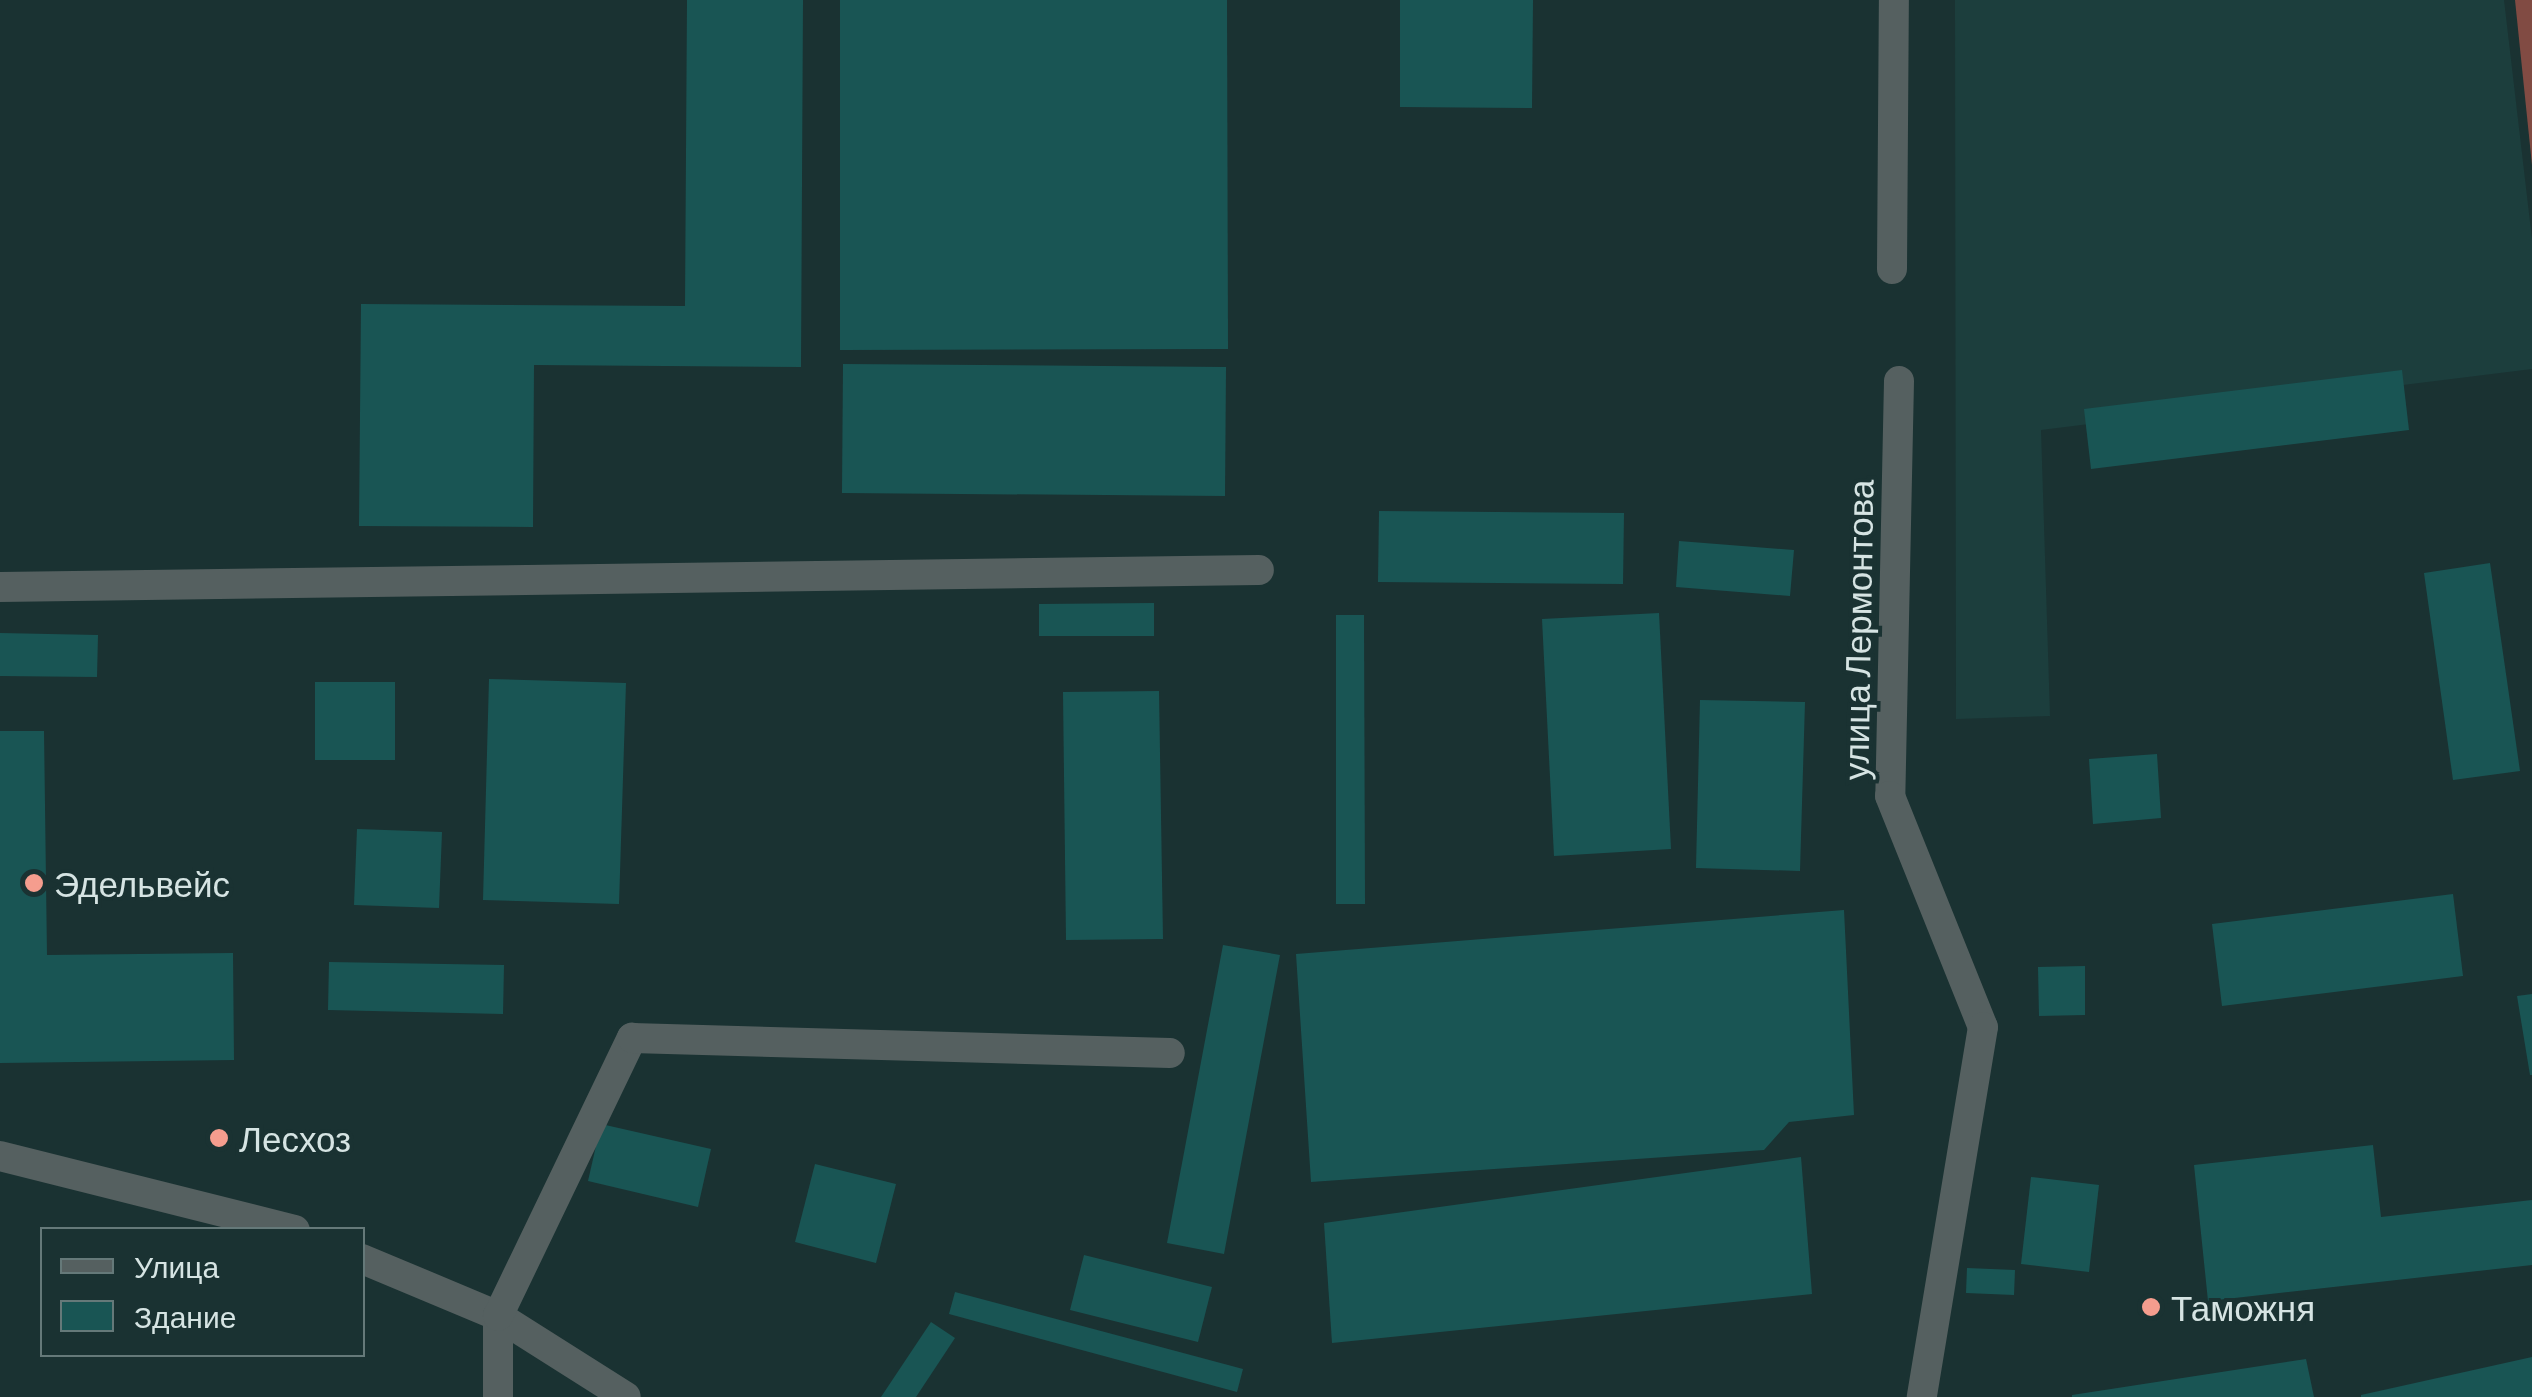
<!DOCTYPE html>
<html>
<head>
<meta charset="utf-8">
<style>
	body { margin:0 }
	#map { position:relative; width:2532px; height:1397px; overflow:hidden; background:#1a3232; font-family:Barlow,sans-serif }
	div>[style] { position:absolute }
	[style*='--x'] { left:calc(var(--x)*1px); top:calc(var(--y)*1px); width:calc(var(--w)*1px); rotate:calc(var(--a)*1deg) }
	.built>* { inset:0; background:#1c3e3d }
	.forest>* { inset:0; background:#814b43 }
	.building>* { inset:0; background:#195554 }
	.minor>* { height:30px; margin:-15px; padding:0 15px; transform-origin:15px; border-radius:15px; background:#556060 }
	.dots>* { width:28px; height:28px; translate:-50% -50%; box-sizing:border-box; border:5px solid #1a3232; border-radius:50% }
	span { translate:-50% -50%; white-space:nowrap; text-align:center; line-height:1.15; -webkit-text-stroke:8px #1a3232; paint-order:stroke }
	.street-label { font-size:35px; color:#d6e4e3 }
	.poi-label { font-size:35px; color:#d6e4e3 }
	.left { translate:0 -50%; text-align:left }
	.legend { position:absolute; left:40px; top:1227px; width:325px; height:130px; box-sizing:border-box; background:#1a3232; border:2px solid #657979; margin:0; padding:12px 18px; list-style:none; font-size:30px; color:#d6e4e3 }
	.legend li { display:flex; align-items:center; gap:20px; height:50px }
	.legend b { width:50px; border:2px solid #657979 }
</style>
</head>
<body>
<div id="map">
	<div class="built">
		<i style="clip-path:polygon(1955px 0,2504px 0,2532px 239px,2532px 369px,2041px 430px,2050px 716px,1956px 719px)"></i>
	</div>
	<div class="forest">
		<i style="clip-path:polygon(2515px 0,2532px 0,2532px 165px)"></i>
	</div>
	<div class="building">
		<i style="clip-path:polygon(687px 0,803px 0,801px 367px,534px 365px,533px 527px,359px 526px,361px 304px,685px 306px)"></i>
		<i style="clip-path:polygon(840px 0,1227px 0,1228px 349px,840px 350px)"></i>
		<i style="clip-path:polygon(1400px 0,1533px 0,1532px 108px,1400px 107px)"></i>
		<i style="clip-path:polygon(843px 364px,1226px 367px,1225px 496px,842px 493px)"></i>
		<i style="clip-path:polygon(2402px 370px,2409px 430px,2091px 469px,2084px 409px)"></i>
		<i style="clip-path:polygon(1379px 511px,1624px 513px,1623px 584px,1378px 582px)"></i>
		<i style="clip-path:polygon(1679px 541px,1794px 550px,1790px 596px,1676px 587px)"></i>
		<i style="clip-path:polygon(2490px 563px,2520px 771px,2453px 780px,2424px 573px)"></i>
		<i style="clip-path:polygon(1154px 603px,1154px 636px,1039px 636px,1039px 604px)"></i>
		<i style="clip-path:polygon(1659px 613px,1671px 849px,1554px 856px,1542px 619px)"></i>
		<i style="clip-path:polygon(1336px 615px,1364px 615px,1365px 904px,1336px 904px)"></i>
		<i style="clip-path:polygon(0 633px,98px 635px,97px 677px,0 676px)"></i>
		<i style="clip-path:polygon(489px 679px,626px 683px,619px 904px,483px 900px)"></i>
		<i style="clip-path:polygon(315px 682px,395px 682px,395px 760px,315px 760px)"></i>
		<i style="clip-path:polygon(1159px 691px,1163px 939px,1066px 940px,1063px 692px)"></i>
		<i style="clip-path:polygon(1700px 700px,1805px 702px,1800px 871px,1696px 868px)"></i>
		<i style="clip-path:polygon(0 731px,44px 731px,47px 955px,233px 953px,234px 1060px,0 1063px)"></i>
		<i style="clip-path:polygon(2157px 754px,2161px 818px,2093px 824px,2089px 759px)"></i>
		<i style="clip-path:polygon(357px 829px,442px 832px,439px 908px,354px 905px)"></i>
		<i style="clip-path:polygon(2453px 894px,2463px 976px,2222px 1006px,2212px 924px)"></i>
		<i style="clip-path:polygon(1844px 910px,1854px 1115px,1789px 1122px,1764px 1150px,1311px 1182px,1296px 954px)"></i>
		<i style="clip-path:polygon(1223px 945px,1280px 955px,1224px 1254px,1167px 1243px)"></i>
		<i style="clip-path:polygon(329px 962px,504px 965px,503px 1014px,328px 1010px)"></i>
		<i style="clip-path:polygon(2085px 966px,2085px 1015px,2039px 1016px,2038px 967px)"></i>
		<i style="clip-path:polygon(2532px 994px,2532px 1075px,2530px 1075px,2517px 996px)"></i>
		<i style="clip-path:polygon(601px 1124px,711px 1149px,698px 1207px,588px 1181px)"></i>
		<i style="clip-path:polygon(2373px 1145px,2381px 1217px,2532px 1200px,2532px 1265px,2208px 1301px,2194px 1165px)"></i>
		<i style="clip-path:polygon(1801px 1157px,1812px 1294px,1332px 1343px,1324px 1223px)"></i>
		<i style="clip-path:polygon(815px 1164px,896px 1184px,876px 1263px,795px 1242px)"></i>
		<i style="clip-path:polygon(2031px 1177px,2099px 1185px,2089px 1272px,2021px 1264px)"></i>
		<i style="clip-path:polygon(1084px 1255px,1212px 1287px,1198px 1342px,1070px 1310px)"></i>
		<i style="clip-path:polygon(1967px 1268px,2015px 1270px,2014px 1295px,1966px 1293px)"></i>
		<i style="clip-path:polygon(955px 1292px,1243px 1369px,1237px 1392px,949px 1314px)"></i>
		<i style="clip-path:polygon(931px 1322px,955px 1338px,916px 1397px,881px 1397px)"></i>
		<i style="clip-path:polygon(2532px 1357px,2532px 1397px,2361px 1397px,2361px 1395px)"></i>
		<i style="clip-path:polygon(2306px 1359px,2314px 1397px,2072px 1397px,2072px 1395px)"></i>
	</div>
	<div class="minor">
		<i style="--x:1892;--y:269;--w:269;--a:-89.6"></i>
		<i style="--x:1899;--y:381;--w:415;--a:91.2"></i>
		<i style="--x:1890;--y:796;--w:249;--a:68.1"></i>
		<i style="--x:1983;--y:1027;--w:375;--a:99.4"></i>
		<i style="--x:0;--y:587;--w:1259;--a:-0.77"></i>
		<i style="--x:0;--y:1156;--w:304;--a:14.1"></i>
		<i style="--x:362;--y:1259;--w:147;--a:22.7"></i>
		<i style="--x:498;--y:1316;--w:151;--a:32.3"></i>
		<i style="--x:498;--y:1397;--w:81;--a:-90"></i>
		<i style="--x:498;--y:1316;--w:309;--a:-64.3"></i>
		<i style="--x:632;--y:1038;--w:538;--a:1.6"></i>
	</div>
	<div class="dots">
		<i style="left:34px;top:883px;background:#f59d8e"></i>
		<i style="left:219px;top:1138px;background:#f59d8e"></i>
		<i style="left:2151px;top:1307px;background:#f59d8e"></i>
	</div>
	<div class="street-label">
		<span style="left:1857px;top:630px;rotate:-89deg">улица Лермонтова</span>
	</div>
	<div class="poi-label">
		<span class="left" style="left:54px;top:883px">Эдельвейс</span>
		<span class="left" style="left:239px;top:1138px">Лесхоз</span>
		<span class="left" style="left:2171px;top:1307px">Таможня</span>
	</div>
	<ul class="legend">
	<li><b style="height:12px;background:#556060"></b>Улица</li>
	<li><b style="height:28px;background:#195554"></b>Здание</li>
	</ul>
</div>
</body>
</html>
